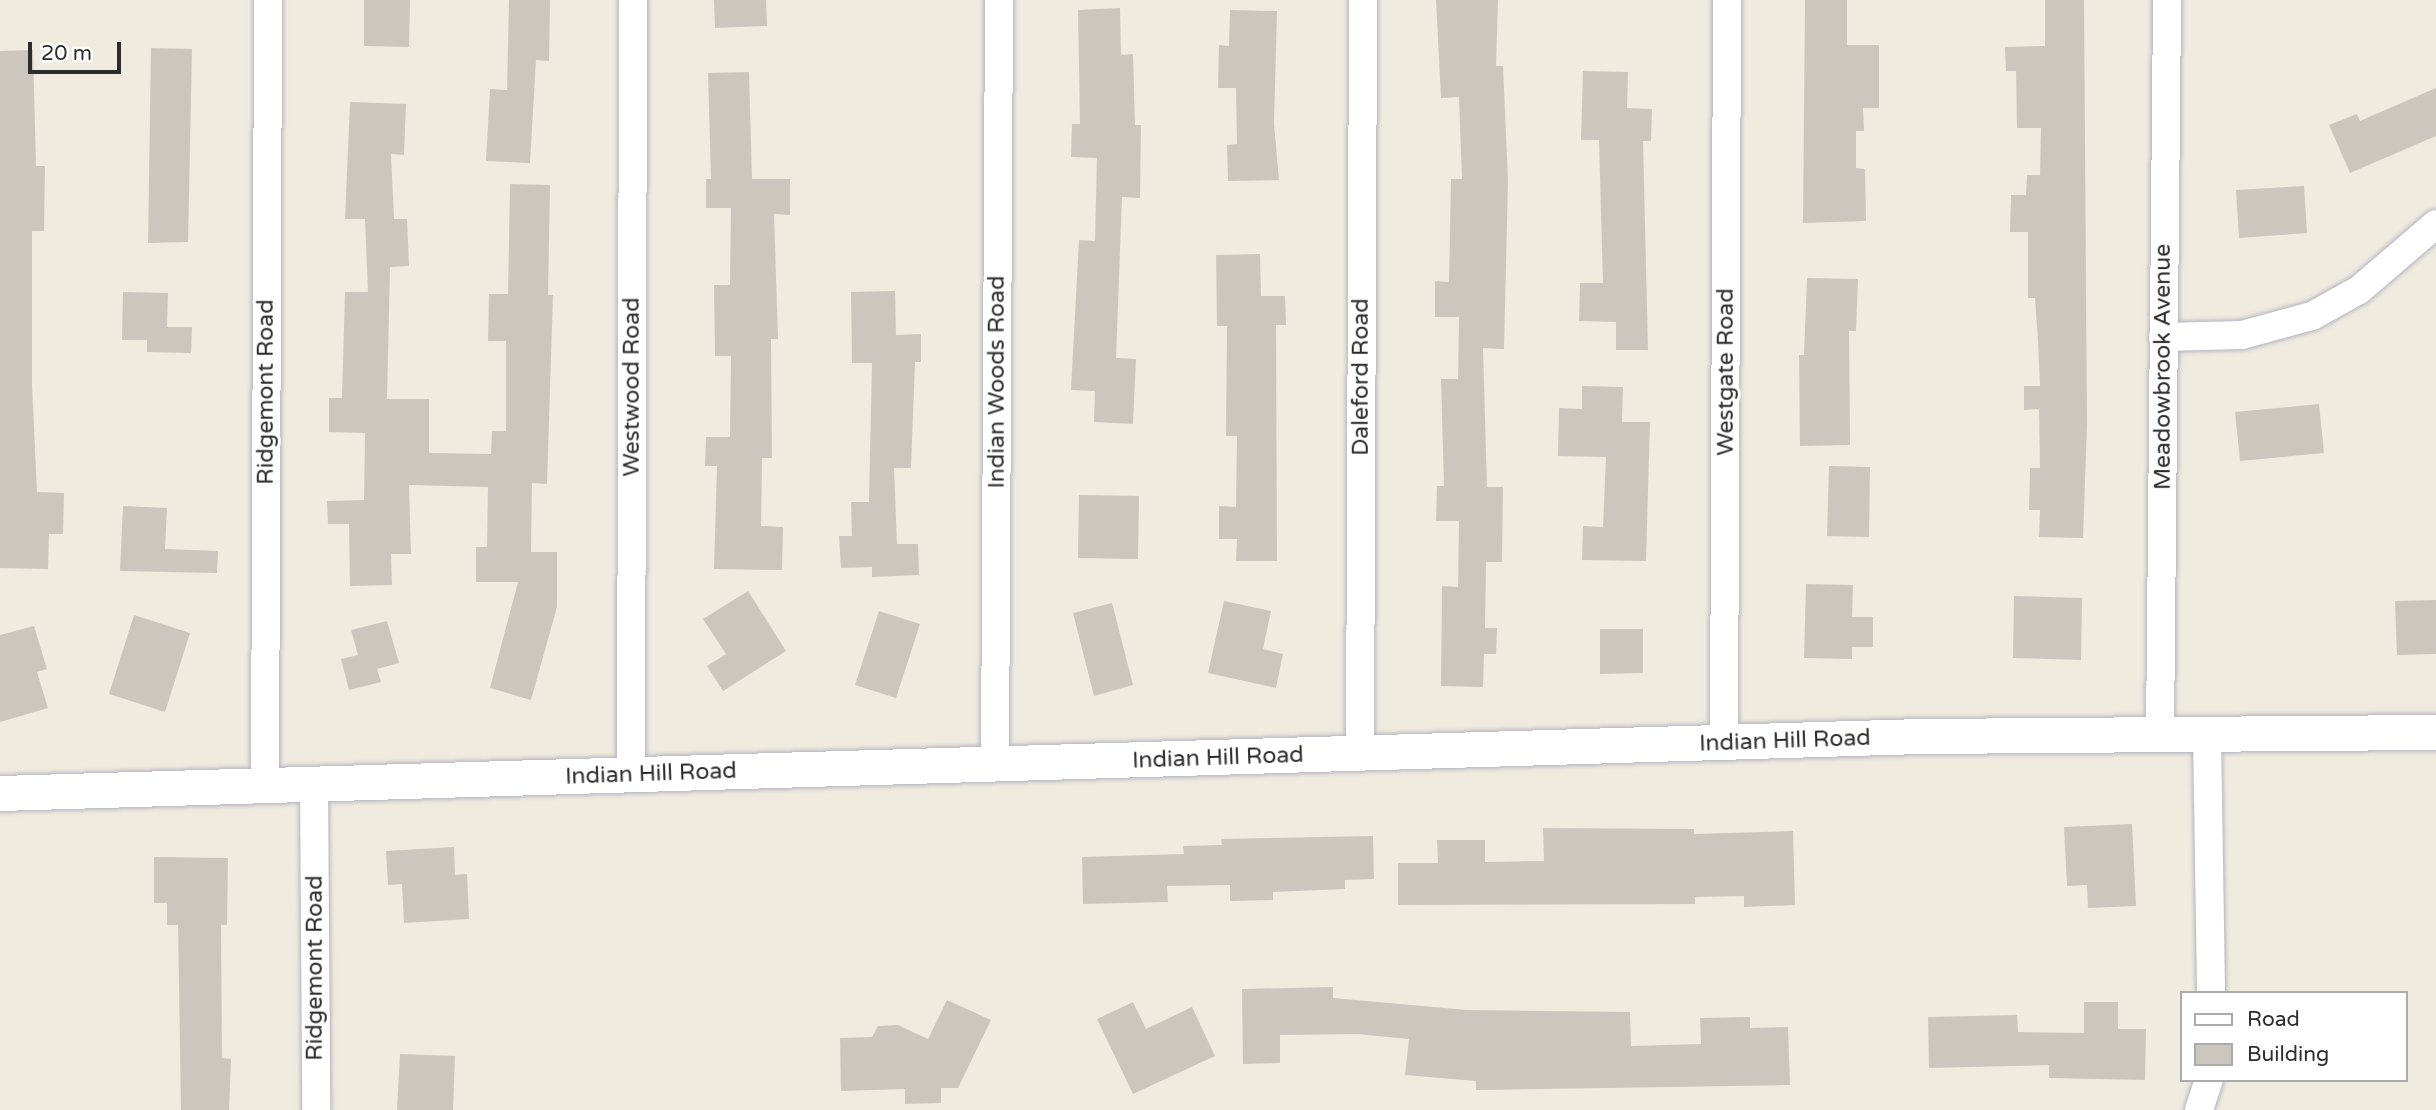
<!DOCTYPE html>
<html>
<head>
<meta charset="utf-8">
<style>
	body { margin:0 }
	#map { position:relative; width:2436px; height:1110px; overflow:hidden; background:#efebdf; font-family:"Varela Round",sans-serif }
	div>[style] { position:absolute }
	[style*='--x'] { left:calc(var(--x)*1px); top:calc(var(--y)*1px); width:calc(var(--w)*1px); rotate:calc(var(--a)*1deg) }
	.building>* { inset:0; background:#cbc7bf }
	.roads { filter:drop-shadow(0 0 2px #b3b3c1) drop-shadow(0 0 2px #b3b3c1) }
	.minor>* { height:28px; margin:-14px; padding:0 14px; transform-origin:14px; border-radius:14px; background:#fff }
	.tertiary>* { height:35px; margin:-17.5px; padding:0 17.5px; transform-origin:17.5px; border-radius:17.5px; background:#fff }
	span { translate:-50% -50%; white-space:nowrap; text-align:center; line-height:1.15; -webkit-text-stroke:6px #fff; paint-order:stroke }
	.street-label { font-size:23px; color:#2d2d2d }
	.legend { position:absolute; left:2180px; top:991px; width:228px; height:91px; box-sizing:border-box; background:#fff; border:2px solid #ababab; margin:0; padding:9px 12px; list-style:none; font-size:21px; color:#2d2d2d }
	.legend li { display:flex; align-items:center; gap:14px; height:35px }
	.legend b { width:35px; border:2px solid #ababab }
	.scale { position:absolute; left:28px; top:42px; width:93px; height:32px; box-sizing:border-box; border:4px solid #2d2d2d; border-top:0; padding-left:9px; font-size:21px; line-height:24px; white-space:nowrap; color:#2d2d2d; -webkit-text-stroke:5px #fff; paint-order:stroke }
</style>
</head>
<body>
<div id="map">
	<div class="building">
		<i style="clip-path:polygon(364px 0,410px 0,409px 47px,364px 46px)"></i>
		<i style="clip-path:polygon(509px 0,550px 0,549px 61px,536px 60px,530px 163px,486px 161px,490px 89px,507px 90px)"></i>
		<i style="clip-path:polygon(714px 0,766px 0,767px 26px,715px 28px)"></i>
		<i style="clip-path:polygon(1436px 0,1498px 0,1496px 66px,1503px 66px,1508px 180px,1504px 349px,1483px 348px,1487px 487px,1503px 487px,1502px 562px,1486px 562px,1485px 628px,1497px 628px,1496px 654px,1484px 654px,1483px 687px,1441px 686px,1442px 586px,1458px 587px,1459px 521px,1436px 521px,1437px 486px,1444px 486px,1441px 379px,1458px 379px,1459px 317px,1435px 317px,1435px 281px,1449px 282px,1451px 179px,1462px 179px,1459px 97px,1441px 98px)"></i>
		<i style="clip-path:polygon(1805px 0,1847px 0,1847px 45px,1879px 45px,1879px 108px,1863px 108px,1864px 131px,1856px 131px,1856px 168px,1865px 169px,1866px 221px,1803px 223px)"></i>
		<i style="clip-path:polygon(2045px 0,2084px 0,2087px 425px,2083px 538px,2039px 537px,2040px 510px,2029px 510px,2030px 468px,2040px 468px,2039px 409px,2024px 410px,2024px 386px,2040px 386px,2038px 340px,2035px 298px,2028px 298px,2028px 232px,2010px 232px,2011px 195px,2026px 195px,2027px 175px,2040px 175px,2041px 128px,2017px 128px,2016px 71px,2006px 71px,2005px 47px,2045px 46px)"></i>
		<i style="clip-path:polygon(1120px 8px,1121px 55px,1133px 54px,1135px 125px,1141px 125px,1140px 198px,1122px 197px,1116px 358px,1136px 359px,1133px 424px,1094px 422px,1095px 391px,1071px 390px,1079px 240px,1095px 241px,1097px 158px,1071px 157px,1072px 124px,1080px 124px,1078px 10px)"></i>
		<i style="clip-path:polygon(1230px 10px,1277px 11px,1274px 124px,1279px 180px,1228px 181px,1227px 145px,1237px 144px,1236px 88px,1218px 88px,1219px 45px,1229px 46px)"></i>
		<i style="clip-path:polygon(151px 48px,192px 49px,188px 242px,148px 243px)"></i>
		<i style="clip-path:polygon(33px 50px,36px 166px,45px 166px,44px 231px,32px 231px,32px 385px,37px 492px,64px 493px,63px 534px,49px 534px,48px 569px,0 568px,0 51px)"></i>
		<i style="clip-path:polygon(1583px 71px,1628px 72px,1627px 108px,1652px 109px,1651px 141px,1643px 141px,1648px 350px,1616px 350px,1616px 322px,1579px 321px,1580px 283px,1603px 283px,1599px 140px,1581px 140px)"></i>
		<i style="clip-path:polygon(749px 72px,752px 179px,790px 179px,790px 215px,774px 214px,778px 339px,771px 339px,772px 458px,762px 458px,761px 526px,783px 527px,782px 570px,714px 569px,717px 466px,705px 466px,706px 437px,730px 437px,731px 356px,715px 356px,714px 285px,730px 285px,731px 208px,706px 208px,706px 179px,711px 179px,708px 73px)"></i>
		<i style="clip-path:polygon(2436px 88px,2436px 136px,2350px 173px,2329px 125px,2357px 114px,2360px 121px)"></i>
		<i style="clip-path:polygon(350px 102px,406px 104px,404px 155px,391px 154px,394px 219px,407px 219px,409px 266px,390px 267px,387px 399px,429px 399px,429px 453px,491px 454px,492px 431px,506px 431px,506px 341px,488px 341px,489px 294px,508px 294px,510px 184px,550px 185px,548px 295px,553px 295px,547px 484px,532px 483px,531px 552px,557px 552px,557px 607px,531px 700px,490px 688px,518px 582px,476px 582px,476px 547px,487px 547px,488px 487px,409px 485px,411px 554px,391px 554px,392px 585px,350px 586px,349px 524px,328px 524px,327px 501px,364px 500px,365px 433px,329px 432px,329px 398px,342px 398px,345px 292px,368px 292px,365px 219px,345px 219px)"></i>
		<i style="clip-path:polygon(2304px 186px,2307px 233px,2239px 238px,2236px 190px)"></i>
		<i style="clip-path:polygon(1260px 254px,1261px 296px,1285px 296px,1286px 325px,1276px 325px,1277px 561px,1236px 561px,1237px 539px,1219px 539px,1219px 506px,1236px 507px,1237px 436px,1226px 436px,1227px 326px,1217px 326px,1216px 255px)"></i>
		<i style="clip-path:polygon(1807px 278px,1858px 279px,1856px 331px,1849px 331px,1850px 445px,1800px 446px,1799px 355px,1804px 355px)"></i>
		<i style="clip-path:polygon(895px 291px,896px 335px,921px 334px,921px 362px,915px 362px,911px 468px,894px 468px,897px 544px,918px 544px,919px 575px,872px 577px,872px 567px,841px 568px,839px 536px,852px 536px,851px 502px,869px 502px,872px 363px,852px 363px,851px 292px)"></i>
		<i style="clip-path:polygon(123px 292px,168px 293px,167px 327px,192px 327px,191px 353px,147px 352px,147px 340px,122px 340px)"></i>
		<i style="clip-path:polygon(1582px 386px,1623px 387px,1622px 422px,1650px 422px,1646px 561px,1582px 560px,1583px 526px,1603px 527px,1606px 457px,1558px 456px,1559px 408px,1582px 409px)"></i>
		<i style="clip-path:polygon(2319px 404px,2324px 453px,2240px 461px,2235px 412px)"></i>
		<i style="clip-path:polygon(1829px 466px,1870px 467px,1869px 537px,1827px 536px)"></i>
		<i style="clip-path:polygon(1079px 495px,1139px 496px,1138px 559px,1078px 558px)"></i>
		<i style="clip-path:polygon(123px 506px,167px 508px,165px 549px,218px 551px,217px 573px,120px 571px)"></i>
		<i style="clip-path:polygon(1806px 584px,1853px 585px,1852px 617px,1873px 617px,1873px 647px,1852px 647px,1852px 659px,1804px 658px)"></i>
		<i style="clip-path:polygon(748px 591px,786px 651px,723px 691px,707px 666px,726px 654px,703px 619px)"></i>
		<i style="clip-path:polygon(2014px 596px,2082px 598px,2081px 660px,2013px 658px)"></i>
		<i style="clip-path:polygon(2436px 600px,2436px 654px,2397px 655px,2395px 601px)"></i>
		<i style="clip-path:polygon(1224px 601px,1271px 611px,1263px 649px,1283px 654px,1276px 688px,1208px 673px)"></i>
		<i style="clip-path:polygon(1112px 603px,1133px 685px,1094px 696px,1073px 613px)"></i>
		<i style="clip-path:polygon(879px 611px,920px 624px,896px 698px,855px 685px)"></i>
		<i style="clip-path:polygon(134px 615px,190px 633px,165px 712px,109px 694px)"></i>
		<i style="clip-path:polygon(387px 621px,399px 663px,377px 669px,381px 682px,349px 690px,341px 659px,358px 655px,351px 630px)"></i>
		<i style="clip-path:polygon(34px 626px,47px 669px,37px 672px,48px 708px,0 722px,0 635px)"></i>
		<i style="clip-path:polygon(1600px 629px,1643px 629px,1643px 673px,1600px 674px)"></i>
		<i style="clip-path:polygon(2132px 824px,2136px 906px,2088px 908px,2087px 885px,2067px 886px,2064px 827px)"></i>
		<i style="clip-path:polygon(1543px 828px,1694px 829px,1694px 834px,1793px 831px,1795px 905px,1744px 907px,1744px 896px,1695px 897px,1695px 904px,1398px 905px,1398px 863px,1438px 863px,1437px 840px,1485px 840px,1485px 862px,1544px 861px)"></i>
		<i style="clip-path:polygon(1373px 836px,1374px 879px,1345px 880px,1345px 889px,1273px 892px,1273px 900px,1230px 901px,1230px 885px,1167px 886px,1168px 902px,1083px 904px,1082px 857px,1184px 854px,1183px 846px,1222px 845px,1221px 839px)"></i>
		<i style="clip-path:polygon(454px 847px,455px 875px,467px 874px,469px 919px,404px 923px,402px 884px,388px 885px,386px 851px)"></i>
		<i style="clip-path:polygon(154px 857px,228px 858px,227px 925px,221px 925px,222px 1058px,231px 1059px,229px 1110px,181px 1110px,178px 925px,167px 925px,167px 903px,154px 903px)"></i>
		<i style="clip-path:polygon(1333px 987px,1333px 998px,1467px 1010px,1630px 1012px,1631px 1046px,1701px 1044px,1700px 1018px,1750px 1017px,1750px 1028px,1788px 1027px,1790px 1085px,1476px 1090px,1476px 1081px,1405px 1075px,1409px 1039px,1357px 1034px,1280px 1035px,1280px 1063px,1243px 1064px,1242px 989px)"></i>
		<i style="clip-path:polygon(947px 1000px,991px 1020px,958px 1088px,941px 1088px,941px 1103px,905px 1104px,905px 1089px,841px 1091px,840px 1038px,872px 1037px,878px 1026px,898px 1025px,928px 1039px)"></i>
		<i style="clip-path:polygon(1133px 1002px,1146px 1029px,1192px 1007px,1215px 1056px,1133px 1094px,1097px 1019px)"></i>
		<i style="clip-path:polygon(2084px 1002px,2118px 1002px,2118px 1029px,2146px 1029px,2145px 1080px,2049px 1078px,2049px 1065px,1929px 1068px,1928px 1017px,2017px 1015px,2018px 1032px,2084px 1033px)"></i>
		<i style="clip-path:polygon(400px 1054px,455px 1056px,453px 1110px,397px 1110px)"></i>
	</div>
	<div class="roads">
		<div class="minor">
			<i style="--x:2163;--y:337;--w:79;--a:-1.5"></i>
			<i style="--x:2242;--y:335;--w:73;--a:-15.2"></i>
			<i style="--x:2312;--y:316;--w:54;--a:-29"></i>
			<i style="--x:2359;--y:290;--w:101;--a:-40.6"></i>
			<i style="--x:2207;--y:734;--w:259;--a:89.1"></i>
			<i style="--x:2160;--y:735;--w:735;--a:-89.45"></i>
			<i style="--x:1724;--y:744;--w:744;--a:-89.77"></i>
			<i style="--x:1360;--y:754;--w:754;--a:-89.77"></i>
			<i style="--x:995;--y:764;--w:764;--a:-89.7"></i>
			<i style="--x:631;--y:774;--w:774;--a:-89.85"></i>
			<i style="--x:314;--y:784;--w:326;--a:89.6"></i>
			<i style="--x:265;--y:785;--w:785;--a:-89.78"></i>
			<i style="--x:2199;--y:1110;--w:32;--a:-72"></i>
		</div>
		<div class="tertiary">
			<i style="--x:0;--y:793;--w:1925;--a:-1.7"></i>
			<i style="--x:1924;--y:736;--w:512;--a:-0.45"></i>
		</div>
	</div>
	<div class="street-label">
		<span style="left:2163px;top:367px;rotate:-90deg">Meadowbrook Avenue</span>
		<span style="left:1726px;top:372px;rotate:-90deg">Westgate Road</span>
		<span style="left:1361px;top:377px;rotate:-90deg">Daleford Road</span>
		<span style="left:997px;top:382px;rotate:-90deg">Indian Woods Road</span>
		<span style="left:632px;top:387px;rotate:-90deg">Westwood Road</span>
		<span style="left:266px;top:392px;rotate:-90deg">Ridgemont Road</span>
		<span style="left:1785px;top:741px;rotate:-2deg">Indian Hill Road</span>
		<span style="left:1218px;top:758px;rotate:-2deg">Indian Hill Road</span>
		<span style="left:651px;top:774px;rotate:-2deg">Indian Hill Road</span>
		<span style="left:315px;top:968px;rotate:-90deg">Ridgemont Road</span>
	</div>
	<ul class="legend">
	<li><b style="height:9px;background:#fff"></b>Road</li>
	<li><b style="height:19px;background:#cbc7bf"></b>Building</li>
	</ul>
	<div class="scale">20 m</div>
</div>
</body>
</html>
